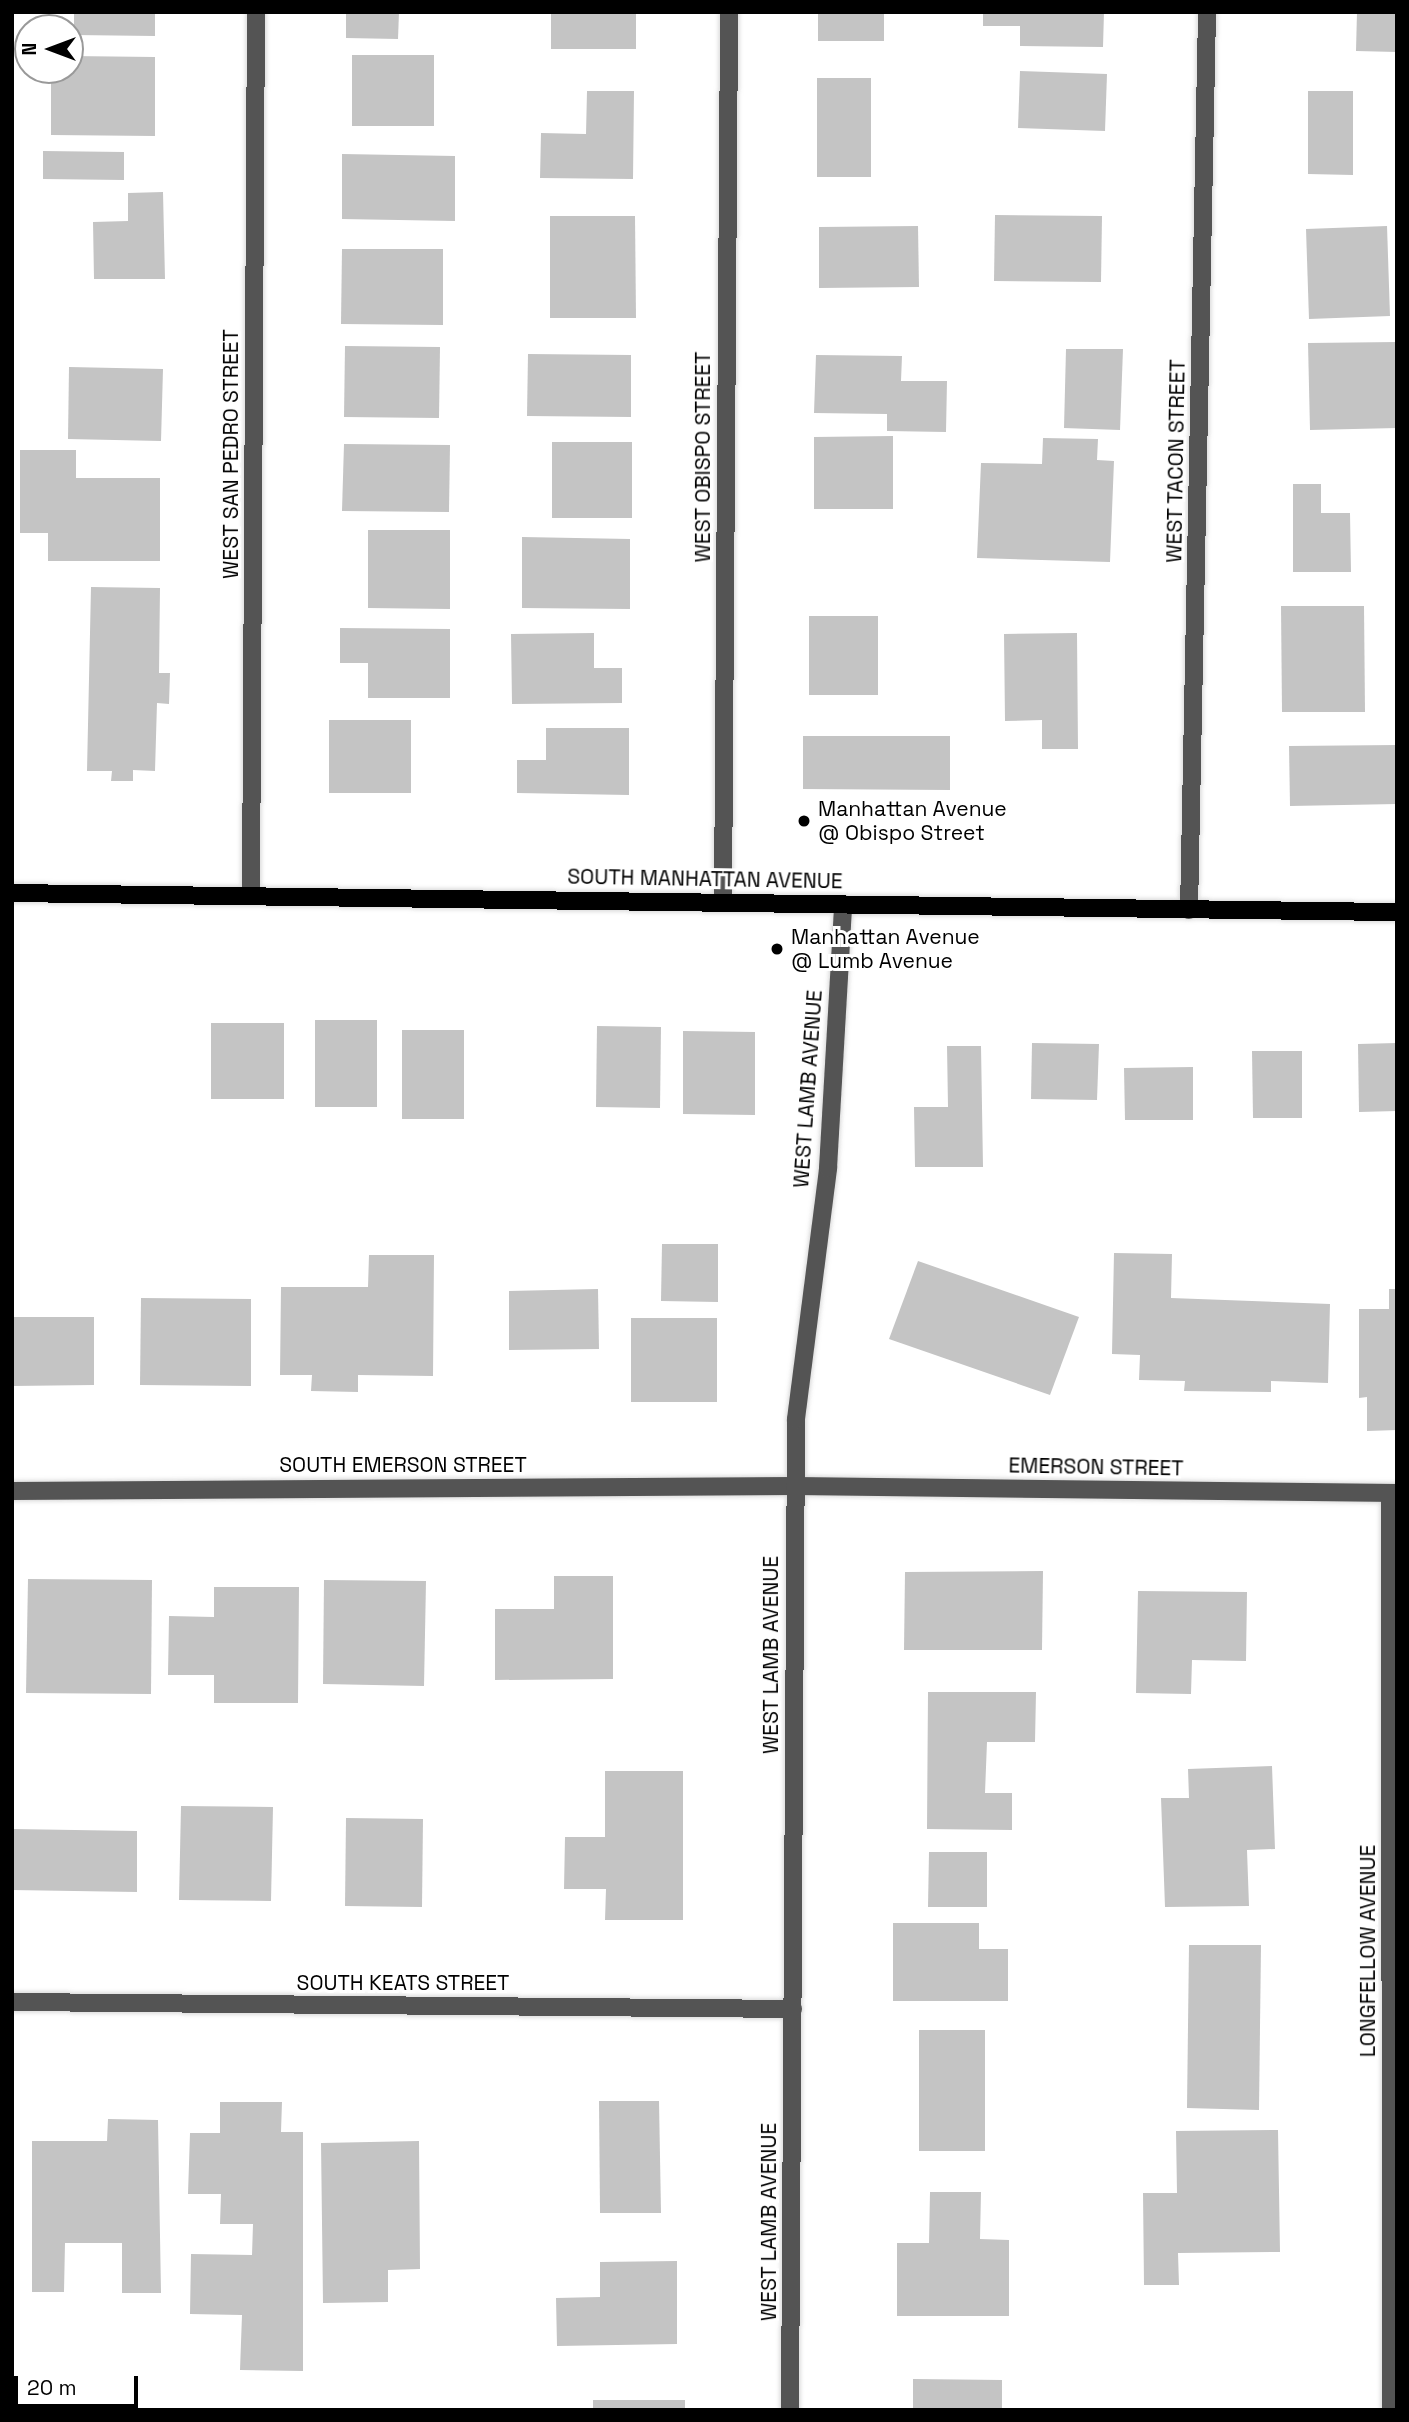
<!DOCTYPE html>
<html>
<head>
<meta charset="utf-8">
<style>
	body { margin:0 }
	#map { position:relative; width:1409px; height:2422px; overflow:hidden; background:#fff; font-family:"Space Grotesk",sans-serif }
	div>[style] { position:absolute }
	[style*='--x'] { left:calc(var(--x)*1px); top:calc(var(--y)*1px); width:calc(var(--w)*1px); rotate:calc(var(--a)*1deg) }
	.building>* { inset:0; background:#c4c4c4 }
	.roads { filter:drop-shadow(0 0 2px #dbdbdb) drop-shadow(0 0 2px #dbdbdb) }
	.minor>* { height:18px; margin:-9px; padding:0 9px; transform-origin:9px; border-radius:9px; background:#545454 }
	.major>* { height:18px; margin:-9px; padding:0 9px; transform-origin:9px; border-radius:9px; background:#000 }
	.dots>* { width:19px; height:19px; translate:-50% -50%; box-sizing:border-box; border:4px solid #fff; border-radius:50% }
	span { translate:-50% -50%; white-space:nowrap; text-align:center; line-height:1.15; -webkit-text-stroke:6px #fff; paint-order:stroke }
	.street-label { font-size:21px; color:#000 }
	.poi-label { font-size:21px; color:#000 }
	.left { translate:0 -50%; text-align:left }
	.frame { position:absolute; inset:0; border:14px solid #000; pointer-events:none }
	.north { position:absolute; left:14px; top:14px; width:70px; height:70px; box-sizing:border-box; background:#fff; border:2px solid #999; border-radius:50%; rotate:270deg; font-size:19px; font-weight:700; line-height:28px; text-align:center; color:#000 }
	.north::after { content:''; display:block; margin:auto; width:24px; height:32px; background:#000; clip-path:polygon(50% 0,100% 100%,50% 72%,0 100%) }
	.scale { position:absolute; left:14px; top:2376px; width:124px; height:32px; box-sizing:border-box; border:4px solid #000; border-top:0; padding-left:9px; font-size:21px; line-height:24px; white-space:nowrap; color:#000; -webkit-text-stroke:5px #fff; paint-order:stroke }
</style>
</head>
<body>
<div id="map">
	<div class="building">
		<i style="clip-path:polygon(74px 12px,155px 12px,155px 36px,74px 35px)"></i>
		<i style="clip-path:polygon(346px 12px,399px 12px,398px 39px,346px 38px)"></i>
		<i style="clip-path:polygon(551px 12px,636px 12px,636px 49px,551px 49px)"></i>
		<i style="clip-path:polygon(818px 12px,884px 12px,884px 41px,818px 41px)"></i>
		<i style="clip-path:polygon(983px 12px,1104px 12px,1103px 47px,1020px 46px,1020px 26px,983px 26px)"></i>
		<i style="clip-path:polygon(1357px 12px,1397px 12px,1397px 52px,1356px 51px)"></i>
		<i style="clip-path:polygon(352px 55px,434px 55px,434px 126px,352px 126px)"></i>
		<i style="clip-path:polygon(70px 56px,155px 57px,155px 136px,51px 135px,51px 70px,70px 70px)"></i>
		<i style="clip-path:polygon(1020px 71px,1107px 74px,1105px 131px,1018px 128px)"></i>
		<i style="clip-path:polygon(817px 78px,871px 78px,871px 177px,817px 177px)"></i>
		<i style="clip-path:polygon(587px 91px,634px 91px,633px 179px,540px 178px,541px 133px,586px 134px)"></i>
		<i style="clip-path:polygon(1308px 91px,1353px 91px,1353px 175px,1308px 174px)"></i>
		<i style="clip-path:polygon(43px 151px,124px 152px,124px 180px,43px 179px)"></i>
		<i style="clip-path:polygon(342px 154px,455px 156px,455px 221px,342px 219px)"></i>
		<i style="clip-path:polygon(163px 192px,165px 279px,94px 279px,93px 222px,128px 221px,128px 193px)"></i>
		<i style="clip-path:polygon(995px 215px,1102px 216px,1101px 282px,994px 281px)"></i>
		<i style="clip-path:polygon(550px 216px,635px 216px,636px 318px,550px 318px)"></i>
		<i style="clip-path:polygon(918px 226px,919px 287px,819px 288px,819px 227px)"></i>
		<i style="clip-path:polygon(1387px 226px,1390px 316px,1309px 319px,1306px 229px)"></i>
		<i style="clip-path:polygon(342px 249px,443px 249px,443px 325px,341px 324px)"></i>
		<i style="clip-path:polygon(1397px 342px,1397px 428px,1310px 430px,1308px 343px)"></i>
		<i style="clip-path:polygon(345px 346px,440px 347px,439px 418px,344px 417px)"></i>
		<i style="clip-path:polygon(1066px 349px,1123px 349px,1120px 430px,1064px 428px)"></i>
		<i style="clip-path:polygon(528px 354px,631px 355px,631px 417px,527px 416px)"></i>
		<i style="clip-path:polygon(816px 355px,902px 356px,901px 381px,947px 381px,946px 432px,887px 431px,887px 414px,814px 413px)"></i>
		<i style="clip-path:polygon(69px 367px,163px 369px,161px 441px,68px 439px)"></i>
		<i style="clip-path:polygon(893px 436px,893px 509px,814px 509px,814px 437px)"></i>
		<i style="clip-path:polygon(1043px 438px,1098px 439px,1097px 460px,1114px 461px,1110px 562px,977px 558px,981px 463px,1042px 464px)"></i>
		<i style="clip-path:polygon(552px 442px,632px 442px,632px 518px,552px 518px)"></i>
		<i style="clip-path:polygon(344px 444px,450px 445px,449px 512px,342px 511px)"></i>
		<i style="clip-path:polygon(20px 450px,76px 450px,76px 478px,160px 478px,160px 561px,48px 561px,48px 533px,20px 533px)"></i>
		<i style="clip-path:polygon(1293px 484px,1321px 484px,1321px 513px,1350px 513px,1351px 572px,1293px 572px)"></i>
		<i style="clip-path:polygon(368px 530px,450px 530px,450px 609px,368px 608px)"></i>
		<i style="clip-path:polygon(522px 537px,630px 539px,630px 609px,522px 608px)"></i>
		<i style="clip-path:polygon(91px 587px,160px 588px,159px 673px,170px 673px,169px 704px,157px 703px,155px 771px,133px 770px,133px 781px,111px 781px,112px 771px,87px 771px)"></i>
		<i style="clip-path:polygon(1281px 606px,1364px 606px,1365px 712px,1282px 712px)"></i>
		<i style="clip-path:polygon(809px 616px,878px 616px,878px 695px,809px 695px)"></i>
		<i style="clip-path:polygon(340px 628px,450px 629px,450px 698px,368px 698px,368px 663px,340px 663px)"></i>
		<i style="clip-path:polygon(594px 633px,594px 668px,622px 668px,622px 703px,512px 704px,511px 634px)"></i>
		<i style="clip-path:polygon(1077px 633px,1078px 749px,1042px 749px,1042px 720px,1005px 721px,1004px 634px)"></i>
		<i style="clip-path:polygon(329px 720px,411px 720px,411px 793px,329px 793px)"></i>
		<i style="clip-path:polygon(546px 728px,629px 728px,629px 795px,517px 793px,517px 760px,546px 760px)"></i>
		<i style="clip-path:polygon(803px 736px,950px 736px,950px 790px,803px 789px)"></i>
		<i style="clip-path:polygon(1397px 745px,1397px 804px,1290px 806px,1289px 746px)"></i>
		<i style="clip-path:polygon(315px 1020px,377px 1020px,377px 1107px,315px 1107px)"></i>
		<i style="clip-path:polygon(211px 1023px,284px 1023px,284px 1099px,211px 1099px)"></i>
		<i style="clip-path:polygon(597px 1026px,661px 1027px,660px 1108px,596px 1107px)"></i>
		<i style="clip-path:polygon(402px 1030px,464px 1030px,464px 1119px,402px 1119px)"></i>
		<i style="clip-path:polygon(683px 1031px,755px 1032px,755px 1115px,683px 1114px)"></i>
		<i style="clip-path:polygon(1032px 1043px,1099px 1044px,1097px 1100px,1031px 1099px)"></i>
		<i style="clip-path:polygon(1397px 1043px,1397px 1111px,1359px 1112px,1358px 1044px)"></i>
		<i style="clip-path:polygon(947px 1046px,981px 1046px,983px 1167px,915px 1167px,914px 1107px,948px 1107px)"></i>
		<i style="clip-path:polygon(1252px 1051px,1302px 1051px,1302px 1118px,1253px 1118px)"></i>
		<i style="clip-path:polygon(1193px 1067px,1193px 1120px,1125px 1120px,1124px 1068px)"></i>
		<i style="clip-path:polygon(662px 1244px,718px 1244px,718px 1302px,661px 1301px)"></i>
		<i style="clip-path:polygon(1114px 1253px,1172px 1254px,1171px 1298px,1330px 1304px,1328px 1383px,1271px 1381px,1271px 1392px,1184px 1391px,1185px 1381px,1139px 1380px,1140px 1355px,1112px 1354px)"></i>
		<i style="clip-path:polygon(369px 1255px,434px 1255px,433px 1376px,358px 1375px,358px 1392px,311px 1391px,312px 1375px,280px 1375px,281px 1287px,368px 1287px)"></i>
		<i style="clip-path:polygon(918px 1261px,1079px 1317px,1050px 1395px,889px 1339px)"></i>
		<i style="clip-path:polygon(598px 1289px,599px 1349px,509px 1350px,509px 1291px)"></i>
		<i style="clip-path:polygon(1389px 1289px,1397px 1289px,1397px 1430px,1367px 1431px,1367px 1397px,1359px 1398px,1359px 1309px,1389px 1309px)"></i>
		<i style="clip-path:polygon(141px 1298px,251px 1299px,251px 1386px,140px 1385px)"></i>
		<i style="clip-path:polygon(12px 1317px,94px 1317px,94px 1385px,12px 1386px)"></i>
		<i style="clip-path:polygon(631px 1318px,717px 1318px,717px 1402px,631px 1402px)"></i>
		<i style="clip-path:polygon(1043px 1571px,1042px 1650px,904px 1650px,905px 1572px)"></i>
		<i style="clip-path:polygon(554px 1576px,613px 1576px,613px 1679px,495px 1680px,495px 1609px,554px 1609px)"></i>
		<i style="clip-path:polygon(28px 1579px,152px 1580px,151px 1694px,26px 1693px)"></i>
		<i style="clip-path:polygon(324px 1580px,426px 1581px,424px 1686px,323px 1684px)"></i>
		<i style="clip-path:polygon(214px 1587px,299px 1587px,298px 1703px,214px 1703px,214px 1675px,168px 1675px,169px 1616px,214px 1617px)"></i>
		<i style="clip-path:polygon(1138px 1591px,1247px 1592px,1246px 1661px,1192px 1660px,1191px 1694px,1136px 1693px)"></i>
		<i style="clip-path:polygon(928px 1692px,1036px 1692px,1035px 1742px,987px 1742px,985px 1793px,1012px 1793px,1012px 1830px,927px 1829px)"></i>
		<i style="clip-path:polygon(1272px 1766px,1275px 1849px,1247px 1850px,1249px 1906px,1165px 1907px,1161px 1798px,1189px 1798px,1188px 1769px)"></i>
		<i style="clip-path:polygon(605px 1771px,683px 1771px,683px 1920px,605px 1920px,606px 1889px,564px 1889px,565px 1837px,605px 1837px)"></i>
		<i style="clip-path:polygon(181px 1806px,273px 1807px,271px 1901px,179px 1900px)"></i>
		<i style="clip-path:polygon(346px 1818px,423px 1819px,422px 1907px,345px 1906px)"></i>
		<i style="clip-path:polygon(12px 1829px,137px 1831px,137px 1892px,12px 1890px)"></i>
		<i style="clip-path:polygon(929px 1852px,987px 1852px,987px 1907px,928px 1907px)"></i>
		<i style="clip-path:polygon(893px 1923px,979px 1923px,979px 1949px,1008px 1949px,1008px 2001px,893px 2001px)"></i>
		<i style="clip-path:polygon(1189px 1945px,1261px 1945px,1259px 2110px,1187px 2108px)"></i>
		<i style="clip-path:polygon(919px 2030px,985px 2030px,985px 2151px,919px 2151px)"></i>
		<i style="clip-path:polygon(599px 2101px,659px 2101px,661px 2213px,600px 2213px)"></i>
		<i style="clip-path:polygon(220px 2102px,282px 2102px,281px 2132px,303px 2132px,303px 2371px,240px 2370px,242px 2315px,190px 2314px,191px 2254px,252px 2255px,253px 2224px,220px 2224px,221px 2194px,188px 2194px,190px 2133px,220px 2133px)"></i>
		<i style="clip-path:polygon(108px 2119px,158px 2120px,161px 2293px,122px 2293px,122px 2243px,65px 2243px,64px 2292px,32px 2292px,32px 2141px,107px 2141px)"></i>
		<i style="clip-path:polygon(1278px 2130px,1280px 2252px,1178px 2253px,1179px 2285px,1144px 2285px,1143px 2193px,1177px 2193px,1176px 2131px)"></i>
		<i style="clip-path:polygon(419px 2141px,420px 2269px,388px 2270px,388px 2302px,323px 2303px,321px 2143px)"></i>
		<i style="clip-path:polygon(930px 2192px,981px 2192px,980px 2239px,1009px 2240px,1009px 2316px,897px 2316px,897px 2243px,929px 2243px)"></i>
		<i style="clip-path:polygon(677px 2261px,677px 2344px,557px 2346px,556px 2298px,600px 2297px,600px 2262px)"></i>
		<i style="clip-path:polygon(913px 2379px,1002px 2380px,1002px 2410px,913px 2410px)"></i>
		<i style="clip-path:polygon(593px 2400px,685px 2400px,685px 2410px,593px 2410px)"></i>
	</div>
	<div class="roads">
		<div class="minor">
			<i style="--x:251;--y:896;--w:884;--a:-89.68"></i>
			<i style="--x:723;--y:902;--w:890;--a:-89.61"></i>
			<i style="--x:1189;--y:910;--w:898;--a:-88.85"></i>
			<i style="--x:12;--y:1491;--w:783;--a:-0.37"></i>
			<i style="--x:795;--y:1486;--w:602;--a:0.67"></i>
			<i style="--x:1390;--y:1493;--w:917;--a:89.94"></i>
			<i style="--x:12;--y:2002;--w:781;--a:0.51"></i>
			<i style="--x:790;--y:2410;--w:991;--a:-89.65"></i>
			<i style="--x:796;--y:1419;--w:253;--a:-82.7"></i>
			<i style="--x:828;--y:1168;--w:264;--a:-86.7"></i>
		</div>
		<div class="major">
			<i style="--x:12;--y:893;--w:1385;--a:0.79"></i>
		</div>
	</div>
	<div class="dots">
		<i style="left:804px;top:821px;background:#000"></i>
		<i style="left:777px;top:949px;background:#000"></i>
	</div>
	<div class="street-label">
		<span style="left:231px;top:454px;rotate:-90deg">WEST SAN PEDRO STREET</span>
		<span style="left:703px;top:457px;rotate:-90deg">WEST OBISPO STREET</span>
		<span style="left:1176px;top:461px;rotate:-89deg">WEST TACON STREET</span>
		<span style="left:705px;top:879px;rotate:1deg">SOUTH MANHATTAN AVENUE</span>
		<span style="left:808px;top:1089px;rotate:-86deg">WEST LAMB AVENUE</span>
		<span style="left:403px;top:1465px">SOUTH EMERSON STREET</span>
		<span style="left:1096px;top:1467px;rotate:1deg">EMERSON STREET</span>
		<span style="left:771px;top:1655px;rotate:-90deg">WEST LAMB AVENUE</span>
		<span style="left:1368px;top:1951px;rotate:-90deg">LONGFELLOW AVENUE</span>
		<span style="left:403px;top:1983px">SOUTH KEATS STREET</span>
		<span style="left:769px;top:2222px;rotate:-90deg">WEST LAMB AVENUE</span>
	</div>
	<div class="poi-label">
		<span class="left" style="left:818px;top:821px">Manhattan Avenue<br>@ Obispo Street</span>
		<span class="left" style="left:791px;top:949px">Manhattan Avenue<br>@ Lumb Avenue</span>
	</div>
	<div class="frame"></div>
	<div class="north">N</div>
	<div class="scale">20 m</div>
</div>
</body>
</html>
